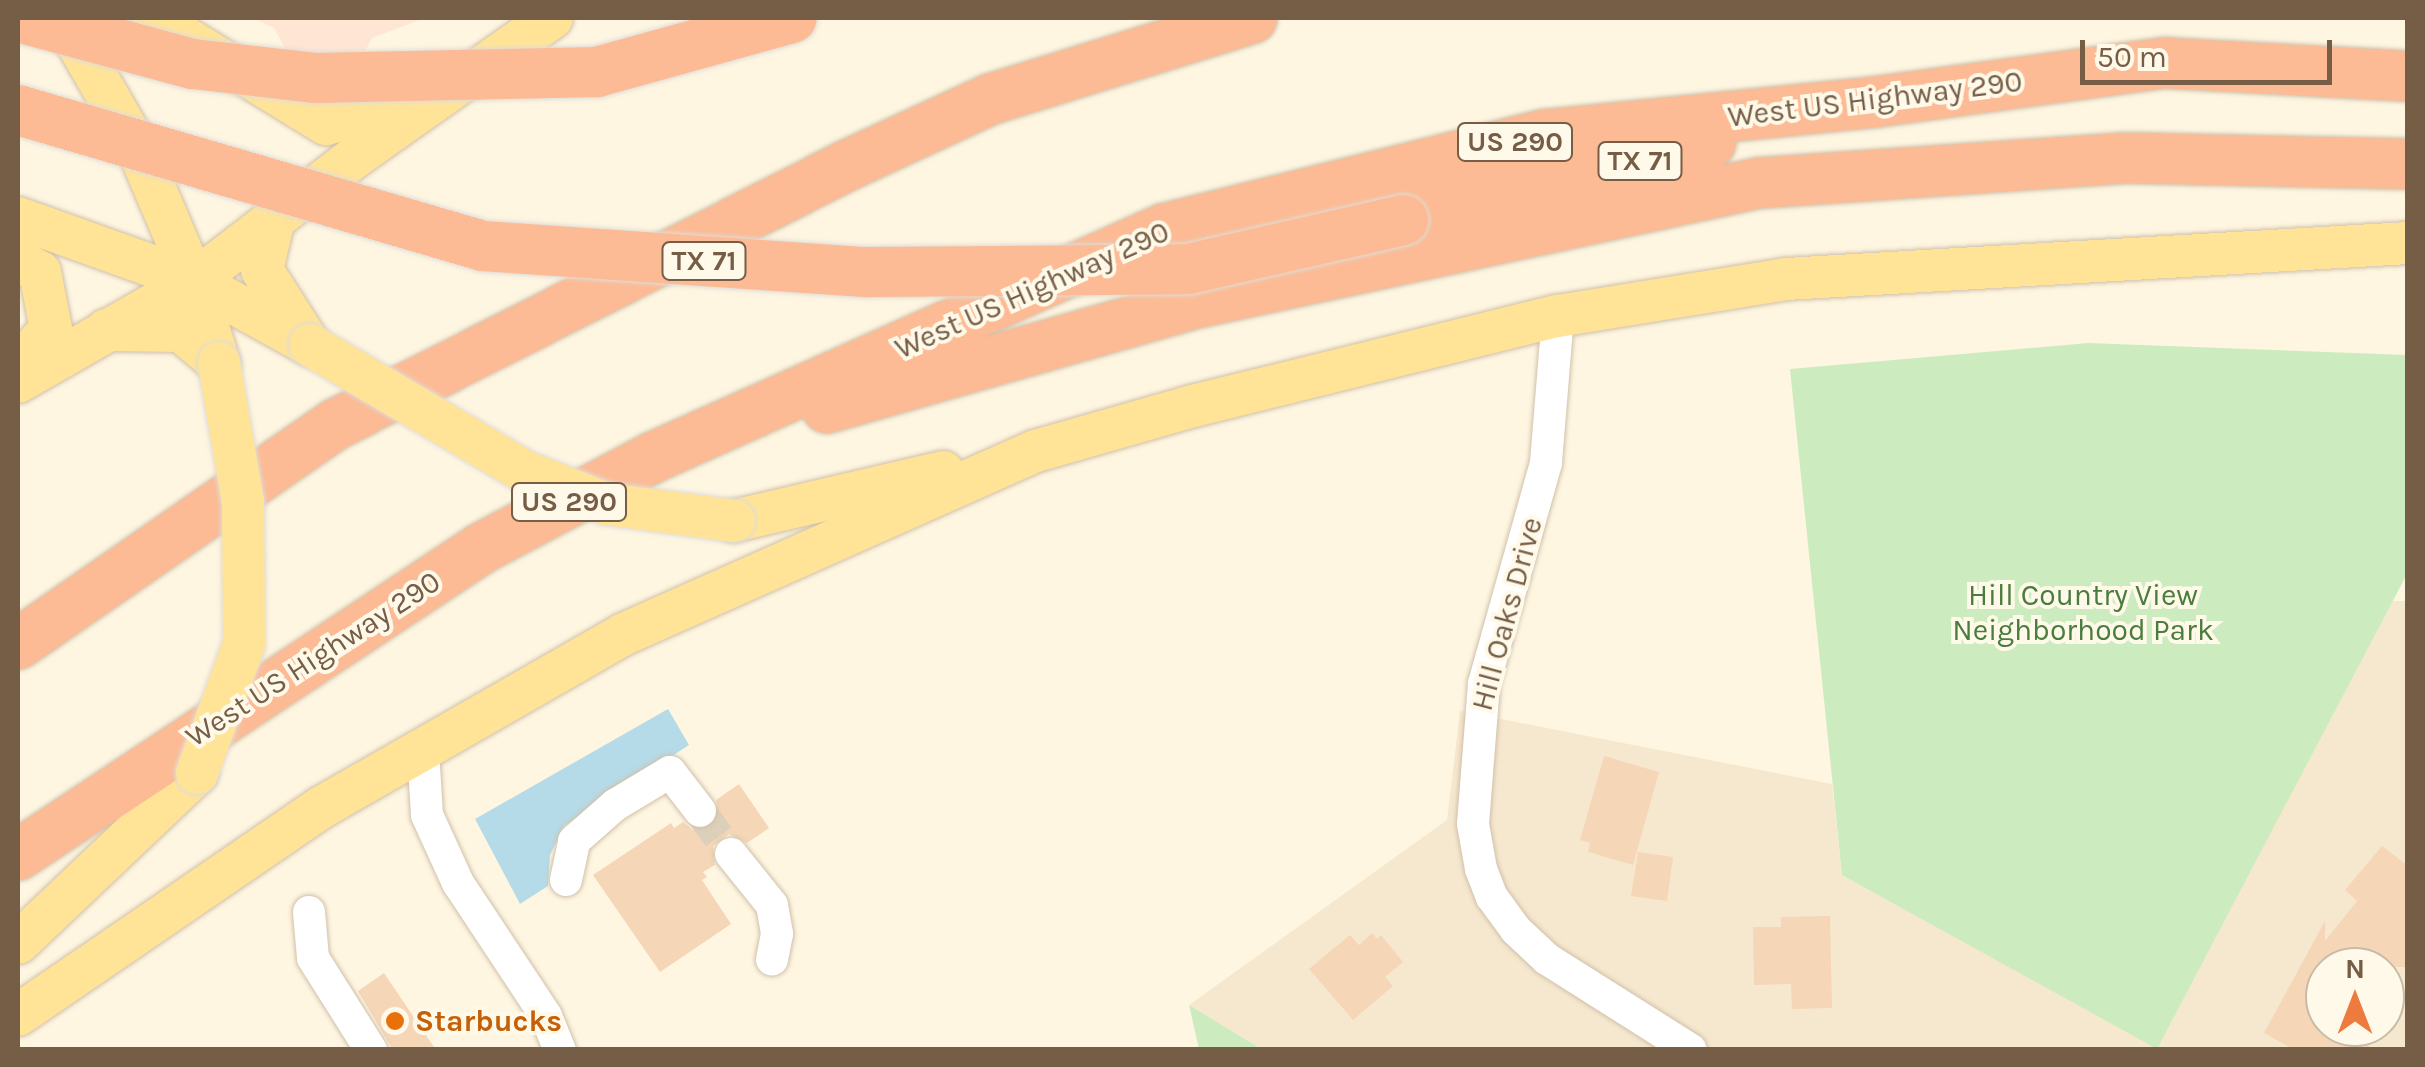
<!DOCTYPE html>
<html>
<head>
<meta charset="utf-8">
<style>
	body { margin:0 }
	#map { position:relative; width:2425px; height:1067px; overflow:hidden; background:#fef6e1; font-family:Karla,sans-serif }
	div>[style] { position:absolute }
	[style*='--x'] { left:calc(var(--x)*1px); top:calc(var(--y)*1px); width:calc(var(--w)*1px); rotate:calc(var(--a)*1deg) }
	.residential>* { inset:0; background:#f6e8cf }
	.commercial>* { inset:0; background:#ffe6d4 }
	.green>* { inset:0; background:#ccecbf }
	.water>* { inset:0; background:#b5dbe8 }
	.building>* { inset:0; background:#f5d6b7 }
	.minor-tunnel>* { height:32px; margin-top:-16px; transform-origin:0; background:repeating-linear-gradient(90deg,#dcd0ba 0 32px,transparent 0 48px) }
	.roads { filter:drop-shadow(0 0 2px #d1c0aa) drop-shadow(0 0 2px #d1c0aa) }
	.minor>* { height:32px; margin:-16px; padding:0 16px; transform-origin:16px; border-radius:16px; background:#fff }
	.major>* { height:42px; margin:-21px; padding:0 21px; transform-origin:21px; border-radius:21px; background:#ffe497 }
	.highway>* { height:50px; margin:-25px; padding:0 25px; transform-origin:25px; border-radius:25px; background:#fcbb94 }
	.bridges { filter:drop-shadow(0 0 2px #e1dbd6) drop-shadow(0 0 2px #e1dbd6) }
	.major-bridge>* { height:42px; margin:-21px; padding:0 21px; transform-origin:21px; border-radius:21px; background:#ffe497 }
	.highway-bridge>* { height:50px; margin:-25px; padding:0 25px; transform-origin:25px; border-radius:25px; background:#fcbb94 }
	.dots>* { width:28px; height:28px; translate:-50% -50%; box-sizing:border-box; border:5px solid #fff9e9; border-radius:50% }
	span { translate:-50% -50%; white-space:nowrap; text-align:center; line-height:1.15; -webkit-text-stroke:8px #fff9e9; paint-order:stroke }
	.shield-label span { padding:2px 8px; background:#fff9e9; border:2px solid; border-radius:8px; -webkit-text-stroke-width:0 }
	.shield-label { font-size:28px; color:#765d46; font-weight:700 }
	.street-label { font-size:30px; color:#765d46 }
	.park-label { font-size:30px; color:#497d3e }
	.food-label { font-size:30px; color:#c56008; font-weight:700 }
	.left { translate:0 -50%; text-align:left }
	.frame { position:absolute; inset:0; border:20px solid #765d46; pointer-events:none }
	.north { position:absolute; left:2305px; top:947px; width:100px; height:100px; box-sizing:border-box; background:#fff9e9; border:2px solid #c8bba8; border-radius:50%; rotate:0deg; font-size:28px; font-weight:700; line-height:40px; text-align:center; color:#765d46 }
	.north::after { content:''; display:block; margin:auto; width:35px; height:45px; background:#ef7a3e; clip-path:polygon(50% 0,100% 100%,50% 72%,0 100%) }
	.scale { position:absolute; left:2080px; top:40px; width:252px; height:45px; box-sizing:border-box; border:5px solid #765d46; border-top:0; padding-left:12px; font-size:30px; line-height:35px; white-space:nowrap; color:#765d46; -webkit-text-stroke:8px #fff9e9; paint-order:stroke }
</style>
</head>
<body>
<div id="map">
	<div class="residential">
		<i style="clip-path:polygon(evenodd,2393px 601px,2407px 601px,2407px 1049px,1261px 1050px,1189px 1005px,1447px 820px,1460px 711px,1832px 784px,1842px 875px,2393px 601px,2325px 967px,2385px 967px,2385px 1027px,2325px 1027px,2325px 967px)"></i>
	</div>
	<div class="commercial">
		<i style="clip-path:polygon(254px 18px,425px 18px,372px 38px,326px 124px,274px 28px)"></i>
	</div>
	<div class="green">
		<i style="clip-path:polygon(2088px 343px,2407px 355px,2407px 574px,2157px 1049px,1842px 875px,1790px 369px)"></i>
		<i style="clip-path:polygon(1189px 1005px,1261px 1049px,1199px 1049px)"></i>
	</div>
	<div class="water">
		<i style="clip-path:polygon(668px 709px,689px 745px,564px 826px,550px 855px,548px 886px,520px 904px,475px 819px)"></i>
	</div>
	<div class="building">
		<i style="clip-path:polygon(1604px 756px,1659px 772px,1633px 865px,1588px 852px,1590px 843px,1580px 840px)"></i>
		<i style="clip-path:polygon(739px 784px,769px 828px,747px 843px,729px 834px,713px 846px,715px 865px,703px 872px,707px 877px,702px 880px,731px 924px,660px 972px,593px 875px,671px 823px,674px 828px,683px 822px,693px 830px,711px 827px,719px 818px,716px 800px)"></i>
		<i style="clip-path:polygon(2382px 846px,2408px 866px,2408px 967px,2325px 967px,2325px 1027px,2335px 1027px,2376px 1050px,2294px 1050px,2264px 1033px,2325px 921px,2325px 941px,2357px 901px,2345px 890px)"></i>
		<i style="clip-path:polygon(1638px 852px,1673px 857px,1667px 901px,1631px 896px)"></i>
		<i style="clip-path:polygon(1830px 916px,1832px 1008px,1792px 1009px,1791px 984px,1754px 985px,1753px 927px,1781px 927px,1781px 917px)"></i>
		<i style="clip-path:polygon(1372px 933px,1377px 939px,1381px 935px,1403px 962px,1385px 977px,1393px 986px,1353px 1020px,1309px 969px,1350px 935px,1359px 945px)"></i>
		<i style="clip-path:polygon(384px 973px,436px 1050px,393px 1050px,358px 991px)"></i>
	</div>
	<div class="minor-tunnel">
		<i style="--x:700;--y:811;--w:53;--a:54.2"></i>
	</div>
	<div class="roads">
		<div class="minor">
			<i style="--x:1558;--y:316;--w:147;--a:94.7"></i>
			<i style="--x:1546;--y:463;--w:230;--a:105.7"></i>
			<i style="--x:1484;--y:684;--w:140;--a:94.5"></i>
			<i style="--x:1473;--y:824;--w:46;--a:79.9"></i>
			<i style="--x:1481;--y:869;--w:30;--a:69"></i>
			<i style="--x:1492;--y:897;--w:41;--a:54"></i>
			<i style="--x:1516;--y:930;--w:42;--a:43.1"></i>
			<i style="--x:1547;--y:959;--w:170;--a:32.3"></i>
			<i style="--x:423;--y:750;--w:65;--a:86.5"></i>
			<i style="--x:427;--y:815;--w:75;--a:65.5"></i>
			<i style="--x:458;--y:883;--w:159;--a:56.5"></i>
			<i style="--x:546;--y:1016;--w:37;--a:68"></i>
			<i style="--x:731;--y:854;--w:65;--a:51.2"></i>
			<i style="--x:772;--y:905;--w:29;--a:80"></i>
			<i style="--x:777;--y:934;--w:26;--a:101"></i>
			<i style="--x:566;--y:880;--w:40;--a:-78"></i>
			<i style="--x:574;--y:841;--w:55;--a:-41.3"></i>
			<i style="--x:615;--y:805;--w:64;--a:-31"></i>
			<i style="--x:670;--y:772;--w:49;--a:52.4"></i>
			<i style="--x:309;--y:912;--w:46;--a:85"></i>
			<i style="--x:313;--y:958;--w:109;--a:57.8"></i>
		</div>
		<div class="major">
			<i style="--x:56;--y:18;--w:30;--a:49"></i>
			<i style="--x:76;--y:41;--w:125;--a:60.1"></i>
			<i style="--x:138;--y:149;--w:143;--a:67"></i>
			<i style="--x:194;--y:281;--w:86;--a:73"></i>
			<i style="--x:153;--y:18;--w:203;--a:31.5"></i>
			<i style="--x:326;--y:124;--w:66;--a:-15.7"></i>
			<i style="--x:390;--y:106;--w:36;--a:-34"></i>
			<i style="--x:18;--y:218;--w:187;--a:19.7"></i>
			<i style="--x:194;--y:281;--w:132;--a:28.9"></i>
			<i style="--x:274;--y:219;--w:52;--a:103.2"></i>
			<i style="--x:262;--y:270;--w:82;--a:57.5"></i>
			<i style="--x:18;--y:260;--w:25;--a:29"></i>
			<i style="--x:40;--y:272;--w:58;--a:79.1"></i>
			<i style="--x:51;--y:329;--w:49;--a:132.5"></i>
			<i style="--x:106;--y:330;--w:75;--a:0.8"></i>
			<i style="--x:181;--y:331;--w:50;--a:40.1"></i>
			<i style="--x:18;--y:382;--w:203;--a:-29.8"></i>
			<i style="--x:194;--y:281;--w:208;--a:-37.6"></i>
			<i style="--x:359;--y:154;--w:236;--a:-35.2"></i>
			<i style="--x:734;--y:521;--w:215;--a:-13.2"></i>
			<i style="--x:18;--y:943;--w:247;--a:-43.5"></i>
			<i style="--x:18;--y:1015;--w:368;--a:-34.4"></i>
			<i style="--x:322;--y:807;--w:346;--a:-29.8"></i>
			<i style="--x:622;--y:635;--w:453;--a:-24"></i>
			<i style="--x:1036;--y:451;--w:163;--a:-16"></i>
			<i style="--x:1193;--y:406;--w:376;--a:-13.9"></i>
			<i style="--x:1558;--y:316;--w:231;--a:-9.2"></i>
			<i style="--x:1786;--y:279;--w:623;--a:-3.31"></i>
		</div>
		<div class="highway">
			<i style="--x:1404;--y:220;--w:316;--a:-14.1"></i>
			<i style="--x:827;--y:408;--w:388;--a:-15.9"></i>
			<i style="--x:1200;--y:302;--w:572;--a:-12.02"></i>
			<i style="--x:1759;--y:183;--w:368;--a:-3.9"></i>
			<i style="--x:2126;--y:158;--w:282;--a:1.2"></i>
			<i style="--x:18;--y:644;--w:387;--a:-34.7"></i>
			<i style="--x:336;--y:424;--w:574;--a:-26.83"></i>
			<i style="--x:848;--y:165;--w:157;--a:-24.8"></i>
			<i style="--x:991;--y:99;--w:273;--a:-17.2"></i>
			<i style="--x:18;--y:855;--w:556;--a:-33.49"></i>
			<i style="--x:482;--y:548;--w:195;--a:-27.9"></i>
			<i style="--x:654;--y:457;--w:559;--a:-24.09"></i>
			<i style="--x:1164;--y:229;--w:392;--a:-13.9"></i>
			<i style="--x:1545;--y:135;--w:332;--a:-5.7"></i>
			<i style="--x:1875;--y:102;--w:293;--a:-7.7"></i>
			<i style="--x:2165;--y:63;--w:243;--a:3.1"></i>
		</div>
	</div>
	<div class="bridges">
		<div class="major-bridge">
			<i style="--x:310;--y:345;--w:251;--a:30.5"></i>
			<i style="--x:526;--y:472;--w:87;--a:21.6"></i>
			<i style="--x:607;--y:504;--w:128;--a:7.6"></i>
			<i style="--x:197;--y:773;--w:137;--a:-70"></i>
			<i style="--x:244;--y:644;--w:142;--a:-90.4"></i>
			<i style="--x:243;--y:502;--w:141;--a:-99.8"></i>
		</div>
		<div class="highway-bridge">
			<i style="--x:22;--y:18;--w:177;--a:15.1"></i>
			<i style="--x:193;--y:64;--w:124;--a:6.5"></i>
			<i style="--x:316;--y:78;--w:281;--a:-1.2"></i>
			<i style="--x:597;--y:72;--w:202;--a:-15.5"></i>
			<i style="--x:18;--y:110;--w:484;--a:16.3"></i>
			<i style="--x:483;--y:246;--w:387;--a:3.9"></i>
			<i style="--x:869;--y:272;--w:319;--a:-0.5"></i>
			<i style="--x:1188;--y:269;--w:221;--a:-12.8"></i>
		</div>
	</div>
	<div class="dots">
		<i style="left:395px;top:1021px;background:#e8710a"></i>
	</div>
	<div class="shield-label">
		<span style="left:1515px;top:142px">US 290</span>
		<span style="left:1640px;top:161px">TX 71</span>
		<span style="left:704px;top:261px">TX 71</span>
		<span style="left:569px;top:502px">US 290</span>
	</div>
	<div class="street-label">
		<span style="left:1875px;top:99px;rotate:-7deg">West US Highway 290</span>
		<span style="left:1032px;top:290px;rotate:-24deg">West US Highway 290</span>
		<span style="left:1507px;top:614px;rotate:-75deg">Hill Oaks Drive</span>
		<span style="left:313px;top:659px;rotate:-33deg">West US Highway 290</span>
	</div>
	<div class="park-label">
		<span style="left:2083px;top:612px">Hill Country View<br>Neighborhood Park</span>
	</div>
	<div class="food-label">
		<span class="left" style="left:415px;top:1021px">Starbucks</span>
	</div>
	<div class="frame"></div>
	<div class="north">N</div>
	<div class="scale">50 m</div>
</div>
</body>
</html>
